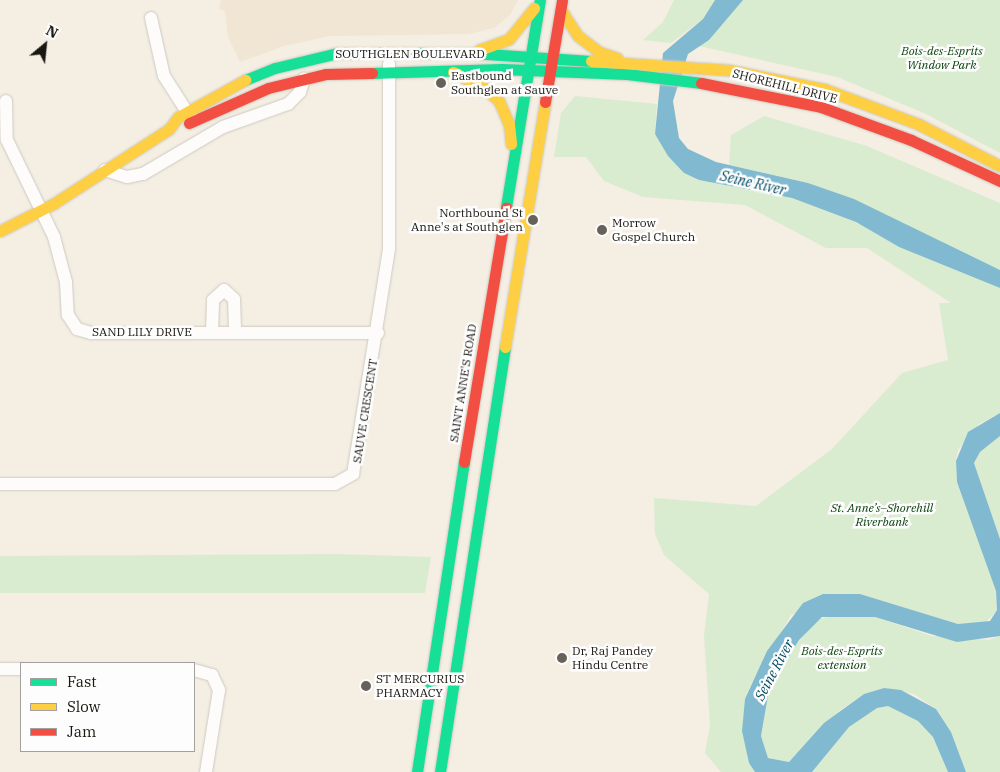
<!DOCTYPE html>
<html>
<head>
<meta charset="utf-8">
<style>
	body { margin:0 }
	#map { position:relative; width:1000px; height:772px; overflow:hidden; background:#f4eee3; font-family:"IBM Plex Serif",serif }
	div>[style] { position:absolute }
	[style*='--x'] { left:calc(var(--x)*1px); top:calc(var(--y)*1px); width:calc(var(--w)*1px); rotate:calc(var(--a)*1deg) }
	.built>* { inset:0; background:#f1e6d3 }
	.green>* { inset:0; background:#d9ecd0 }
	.water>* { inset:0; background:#81bad0 }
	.roads { filter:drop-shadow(0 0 1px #cecac1) drop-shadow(0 0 1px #cecac1) }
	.street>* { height:12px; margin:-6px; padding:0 6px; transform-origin:6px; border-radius:6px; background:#fdfcfb }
	.fast>* { height:11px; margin:-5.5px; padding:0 5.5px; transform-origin:5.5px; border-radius:5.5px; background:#16e098 }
	.slow>* { height:11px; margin:-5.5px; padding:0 5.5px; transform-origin:5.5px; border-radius:5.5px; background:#ffcf43 }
	.jam>* { height:11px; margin:-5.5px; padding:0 5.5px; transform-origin:5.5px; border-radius:5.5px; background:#f24e42 }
	.dots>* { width:14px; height:14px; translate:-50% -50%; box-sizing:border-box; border:2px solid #fdfdfd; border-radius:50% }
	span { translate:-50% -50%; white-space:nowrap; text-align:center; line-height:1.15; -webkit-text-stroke:5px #fdfdfd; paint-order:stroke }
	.park-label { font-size:12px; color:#013b03; font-style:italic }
	.street-label { font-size:12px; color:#1a1610 }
	.poi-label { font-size:12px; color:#1a1610 }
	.left { translate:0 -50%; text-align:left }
	.right { translate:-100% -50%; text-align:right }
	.water-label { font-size:14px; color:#004a63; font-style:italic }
	.legend { position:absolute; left:20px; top:662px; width:175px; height:90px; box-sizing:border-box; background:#fdfdfd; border:1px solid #a2a19e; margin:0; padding:6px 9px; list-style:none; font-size:15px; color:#1a1610 }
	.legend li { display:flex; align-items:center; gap:10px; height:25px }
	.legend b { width:25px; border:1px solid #a2a19e }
	.north { position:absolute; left:20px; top:20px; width:50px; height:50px; -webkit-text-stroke:4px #fdfdfd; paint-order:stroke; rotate:28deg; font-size:14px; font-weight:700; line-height:20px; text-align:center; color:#1a1610 }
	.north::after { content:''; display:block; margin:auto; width:18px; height:22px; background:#1a1610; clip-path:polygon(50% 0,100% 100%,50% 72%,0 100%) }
</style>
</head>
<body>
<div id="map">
	<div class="built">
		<i style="clip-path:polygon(221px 0,518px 0,510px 15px,494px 28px,468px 34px,330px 36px,284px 46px,240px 62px,228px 37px,225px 11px,219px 9px)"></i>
	</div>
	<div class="green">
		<i style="clip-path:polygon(674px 0,715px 0,703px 19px,671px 43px,643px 40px,663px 22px)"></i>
		<i style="clip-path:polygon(743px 0,1000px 0,1000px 153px,924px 113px,837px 77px,699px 46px)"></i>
		<i style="clip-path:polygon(575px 96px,657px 104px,655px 134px,684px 173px,699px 180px,792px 198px,856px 222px,899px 247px,1000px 288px,1000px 413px,979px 424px,958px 450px,956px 461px,957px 482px,980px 539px,996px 591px,997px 610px,983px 625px,958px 624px,860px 594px,791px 615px,749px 688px,749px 763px,755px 772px,721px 772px,705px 753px,710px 725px,704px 635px,709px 594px,664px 555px,655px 534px,654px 498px,756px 506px,832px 449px,902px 373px,948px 360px,939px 303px,951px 303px,867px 248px,826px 248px,745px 205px,643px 197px,604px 181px,586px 157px,554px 157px,561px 113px)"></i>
		<i style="clip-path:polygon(764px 116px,867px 146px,1000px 203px,1000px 270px,808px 183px,729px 165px,731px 135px)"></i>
		<i style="clip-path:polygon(1000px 436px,1000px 539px,974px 463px,980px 452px)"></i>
		<i style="clip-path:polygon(339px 554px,431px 557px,425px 593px,0 593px,0 556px)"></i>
		<i style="clip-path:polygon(839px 614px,875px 617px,932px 636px,989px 640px,1000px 636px,1000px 772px,966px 772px,951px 732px,936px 709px,914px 694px,884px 688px,864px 694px,842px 709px,789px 762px,768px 758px,761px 736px,769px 690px,799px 640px,816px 620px)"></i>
		<i style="clip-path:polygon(888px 706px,918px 721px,933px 737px,948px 772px,812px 772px,849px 727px,877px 707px)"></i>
	</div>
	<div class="water">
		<i style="clip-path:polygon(715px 0,743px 0,709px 40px,688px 54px,673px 101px,679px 138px,688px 149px,716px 162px,808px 183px,854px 199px,1000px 270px,1000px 288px,899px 247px,856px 222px,792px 198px,699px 180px,684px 173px,668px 156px,655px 134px,663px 53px,703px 19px)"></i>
		<i style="clip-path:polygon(1000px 413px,1000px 436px,980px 452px,974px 463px,1000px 539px,1000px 636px,957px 642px,875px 617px,822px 617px,799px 640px,769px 690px,761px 736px,768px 758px,789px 762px,824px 723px,864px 694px,884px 688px,901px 690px,936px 709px,951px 732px,966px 772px,948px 772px,933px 737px,918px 721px,888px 706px,877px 708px,849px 727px,812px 772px,755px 772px,749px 763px,742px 731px,745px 699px,767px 651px,803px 603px,823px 594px,860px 594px,958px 624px,990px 621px,997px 610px,996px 591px,957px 482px,956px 461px,968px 432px)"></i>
	</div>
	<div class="roads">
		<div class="street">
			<i style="--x:151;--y:18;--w:59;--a:77.4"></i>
			<i style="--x:164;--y:76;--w:50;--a:57.3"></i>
			<i style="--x:6;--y:101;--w:39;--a:89"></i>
			<i style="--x:7;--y:140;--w:108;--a:64.1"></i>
			<i style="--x:54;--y:237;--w:47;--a:75.1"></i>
			<i style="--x:66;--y:282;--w:33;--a:87"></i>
			<i style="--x:68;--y:315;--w:17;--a:57"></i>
			<i style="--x:77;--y:329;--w:15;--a:16"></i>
			<i style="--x:91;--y:333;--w:287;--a:0"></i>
			<i style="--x:105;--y:170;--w:23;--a:18"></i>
			<i style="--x:127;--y:177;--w:16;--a:-11"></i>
			<i style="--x:143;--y:174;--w:93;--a:-30.4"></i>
			<i style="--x:223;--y:127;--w:69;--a:-19.5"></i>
			<i style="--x:288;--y:104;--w:17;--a:-45"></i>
			<i style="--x:300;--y:92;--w:14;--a:-73"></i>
			<i style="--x:212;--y:332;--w:32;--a:-88"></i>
			<i style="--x:213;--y:300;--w:15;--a:-42"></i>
			<i style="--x:224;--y:290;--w:13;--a:42"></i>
			<i style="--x:234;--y:299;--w:33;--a:88"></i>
			<i style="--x:0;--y:484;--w:335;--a:0"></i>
			<i style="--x:335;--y:484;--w:21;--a:-29"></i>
			<i style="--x:353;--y:474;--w:228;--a:-80.9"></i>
			<i style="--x:389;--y:249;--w:185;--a:-90"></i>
			<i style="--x:0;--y:669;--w:21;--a:0"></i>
			<i style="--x:194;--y:670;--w:19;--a:16"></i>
			<i style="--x:212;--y:675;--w:17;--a:65"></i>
			<i style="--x:219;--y:690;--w:83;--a:99"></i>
		</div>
		<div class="fast">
			<i style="--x:372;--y:73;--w:130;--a:-1.8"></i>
			<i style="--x:502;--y:69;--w:125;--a:2.3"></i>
			<i style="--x:627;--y:74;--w:75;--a:6.9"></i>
			<i style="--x:245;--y:80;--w:32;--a:-22"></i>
			<i style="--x:275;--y:68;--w:65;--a:-13.4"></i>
			<i style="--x:338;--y:53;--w:133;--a:0"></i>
			<i style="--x:471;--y:53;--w:120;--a:3.8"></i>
			<i style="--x:506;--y:207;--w:210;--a:-80.7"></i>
			<i style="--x:417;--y:772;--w:314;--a:-81.4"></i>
			<i style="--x:440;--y:772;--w:430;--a:-81.3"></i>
		</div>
		<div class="slow">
			<i style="--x:561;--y:10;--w:31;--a:57"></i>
			<i style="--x:578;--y:36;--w:26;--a:37"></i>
			<i style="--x:599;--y:52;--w:19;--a:18"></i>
			<i style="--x:479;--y:50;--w:32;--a:-20"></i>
			<i style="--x:509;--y:39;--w:40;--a:-51"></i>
			<i style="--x:591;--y:61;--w:137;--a:3.8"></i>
			<i style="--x:728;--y:70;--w:98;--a:11.2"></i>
			<i style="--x:824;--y:89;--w:100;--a:20.4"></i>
			<i style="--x:918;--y:124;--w:92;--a:27.1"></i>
			<i style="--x:453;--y:72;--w:36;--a:27"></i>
			<i style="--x:485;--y:88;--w:19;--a:43"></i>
			<i style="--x:499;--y:101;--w:25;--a:67"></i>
			<i style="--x:509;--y:124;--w:20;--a:84"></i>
			<i style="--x:0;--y:231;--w:59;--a:-27"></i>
			<i style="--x:53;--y:204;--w:138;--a:-32.9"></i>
			<i style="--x:169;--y:129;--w:15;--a:-53"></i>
			<i style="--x:178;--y:117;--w:77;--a:-28.9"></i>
			<i style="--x:505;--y:347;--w:248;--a:-80.7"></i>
		</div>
		<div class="jam">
			<i style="--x:701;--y:83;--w:122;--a:11.3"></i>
			<i style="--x:821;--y:107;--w:96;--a:20.1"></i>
			<i style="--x:911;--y:140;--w:98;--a:24.7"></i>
			<i style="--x:545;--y:102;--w:103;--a:-80.5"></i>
			<i style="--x:189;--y:123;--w:86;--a:-23.9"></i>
			<i style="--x:268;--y:88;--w:60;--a:-13.6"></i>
			<i style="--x:326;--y:74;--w:46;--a:-1.2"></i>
			<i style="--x:464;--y:462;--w:258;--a:-80.6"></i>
		</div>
	</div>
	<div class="dots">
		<i style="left:441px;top:83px;background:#66625a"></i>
		<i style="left:533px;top:220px;background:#66625a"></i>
		<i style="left:602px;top:230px;background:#66625a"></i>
		<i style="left:562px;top:658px;background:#66625a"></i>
		<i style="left:366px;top:686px;background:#66625a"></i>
	</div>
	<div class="park-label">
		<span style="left:942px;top:58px">Bois-des-Esprits<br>Window Park</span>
		<span style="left:882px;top:515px">St. Anne’s–Shorehill<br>Riverbank</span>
		<span style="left:842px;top:658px">Bois-des-Esprits<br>extension</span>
	</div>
	<div class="street-label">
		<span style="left:410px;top:54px">SOUTHGLEN BOULEVARD</span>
		<span style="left:785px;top:86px;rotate:14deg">SHOREHILL DRIVE</span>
		<span style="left:142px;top:332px">SAND LILY DRIVE</span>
		<span style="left:463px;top:383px;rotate:-81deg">SAINT ANNE'S ROAD</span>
		<span style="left:365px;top:411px;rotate:-81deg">SAUVE CRESCENT</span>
	</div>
	<div class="poi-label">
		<span class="left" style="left:451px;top:83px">Eastbound<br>Southglen at Sauve</span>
		<span class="right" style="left:523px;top:220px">Northbound St<br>Anne's at Southglen</span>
		<span class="left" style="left:612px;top:230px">Morrow<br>Gospel Church</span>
		<span class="left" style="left:572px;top:658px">Dr, Raj Pandey<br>Hindu Centre</span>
		<span class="left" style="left:376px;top:686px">ST MERCURIUS<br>PHARMACY</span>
	</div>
	<div class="water-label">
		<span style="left:753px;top:183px;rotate:13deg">Seine River</span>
		<span style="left:774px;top:670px;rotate:-62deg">Seine River</span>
	</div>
	<ul class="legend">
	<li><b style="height:6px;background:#16e098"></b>Fast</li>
	<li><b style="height:6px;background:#ffcf43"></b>Slow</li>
	<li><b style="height:6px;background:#f24e42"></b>Jam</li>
	</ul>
	<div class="north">N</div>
</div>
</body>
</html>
